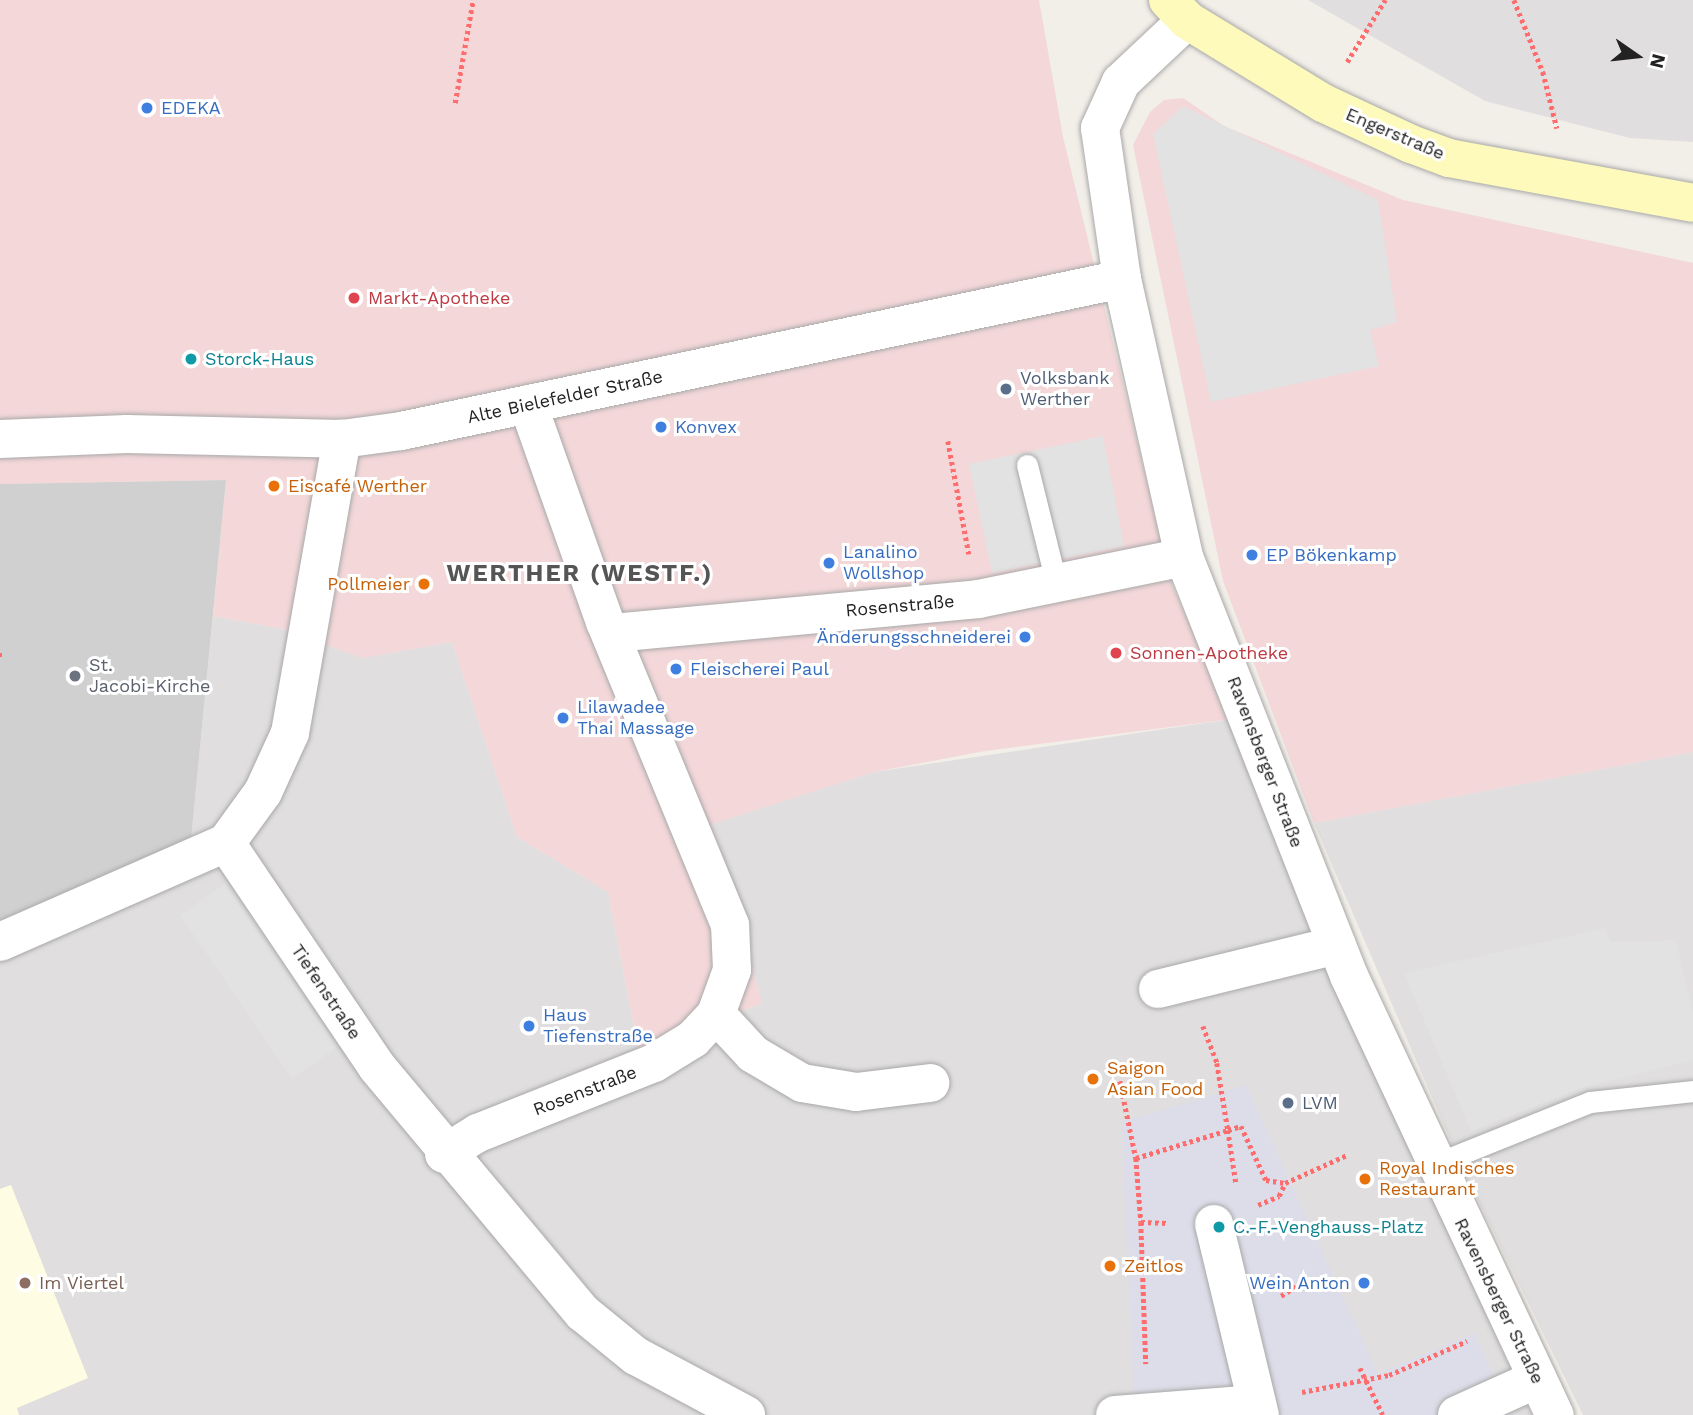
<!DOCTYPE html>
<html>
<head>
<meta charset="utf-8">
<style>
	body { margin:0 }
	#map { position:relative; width:1693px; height:1415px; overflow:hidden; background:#f2eee8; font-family:"Work Sans",sans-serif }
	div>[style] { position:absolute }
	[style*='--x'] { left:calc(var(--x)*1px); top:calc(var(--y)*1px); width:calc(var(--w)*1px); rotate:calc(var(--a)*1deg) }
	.residential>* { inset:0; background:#e0dedf }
	.commercial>* { inset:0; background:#f3d7d9 }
	.education>* { inset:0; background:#fffce4 }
	.religious>* { inset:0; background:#d0d0d0 }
	.parking>* { inset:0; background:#e2e2e2 }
	.plaza>* { inset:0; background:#dcdde8 }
	.path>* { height:4.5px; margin-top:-2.25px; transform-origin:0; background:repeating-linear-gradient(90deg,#ff6c6d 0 3.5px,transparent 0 7px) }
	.roads { filter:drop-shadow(0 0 2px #a9a9a9) drop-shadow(0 0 2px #a9a9a9) }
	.lane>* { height:21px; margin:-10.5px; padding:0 10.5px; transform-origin:10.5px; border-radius:10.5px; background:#fff }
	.street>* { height:38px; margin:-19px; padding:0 19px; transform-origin:19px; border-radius:19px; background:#fff }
	.secondary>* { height:38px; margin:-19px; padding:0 19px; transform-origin:19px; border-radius:19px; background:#fdfabb }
	.dots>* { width:19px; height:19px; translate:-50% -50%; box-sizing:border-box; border:4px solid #fff; border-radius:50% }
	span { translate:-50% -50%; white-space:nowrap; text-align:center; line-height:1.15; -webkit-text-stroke:6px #fff; paint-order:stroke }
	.shop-label { font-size:18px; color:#366cbe }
	.left { translate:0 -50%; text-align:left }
	.right { translate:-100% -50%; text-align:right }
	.street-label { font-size:18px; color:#222 }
	.health-label { font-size:18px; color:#be3a42 }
	.culture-label { font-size:18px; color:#0d838f }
	.service-label { font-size:18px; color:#4e5e75 }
	.food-label { font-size:18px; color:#c56008 }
	.worship-label { font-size:18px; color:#5b616d }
	.education-label { font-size:18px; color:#785e54 }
	.district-label { font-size:24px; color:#555; font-weight:700; letter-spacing:2px }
	.north { position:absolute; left:1602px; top:21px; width:70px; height:70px; -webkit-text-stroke:5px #fff; paint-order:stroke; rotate:104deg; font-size:19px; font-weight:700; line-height:28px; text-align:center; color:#222 }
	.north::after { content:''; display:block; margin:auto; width:24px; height:32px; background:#222; clip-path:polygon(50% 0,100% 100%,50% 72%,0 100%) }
</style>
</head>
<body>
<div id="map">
	<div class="residential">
		<i style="clip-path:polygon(1308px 0,1693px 0,1693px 142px,1630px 138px,1485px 101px)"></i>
		<i style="clip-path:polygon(213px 616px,283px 629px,362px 658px,452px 642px,517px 837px,608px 892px,639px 1053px,762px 1003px,711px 824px,874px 772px,1232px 719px,1335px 985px,1532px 1415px,0 1415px,0 920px,191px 840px)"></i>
		<i style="clip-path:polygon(1693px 752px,1693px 1415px,1583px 1415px,1462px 1167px,1314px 823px)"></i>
	</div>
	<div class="commercial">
		<i style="clip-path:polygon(0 0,1039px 0,1063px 137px,1172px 585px,1232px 719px,985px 751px,874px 772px,712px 824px,762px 1003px,639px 1053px,608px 892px,517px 837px,452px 642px,362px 658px,283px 629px,213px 616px,226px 480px,0 484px)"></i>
		<i style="clip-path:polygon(1183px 98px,1224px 126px,1403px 200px,1693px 263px,1693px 752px,1314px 823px,1223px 581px,1133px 145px,1150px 112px,1164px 100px)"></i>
	</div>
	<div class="education">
		<i style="clip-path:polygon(11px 1185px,88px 1378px,17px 1408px,19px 1415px,0 1415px,0 1189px)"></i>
	</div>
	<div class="religious">
		<i style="clip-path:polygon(226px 480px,191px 840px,0 920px,0 484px)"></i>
	</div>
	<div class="parking">
		<i style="clip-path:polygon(1183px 106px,1378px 200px,1397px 322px,1370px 330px,1379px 366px,1211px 402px,1153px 134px)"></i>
		<i style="clip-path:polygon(1103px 436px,1124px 546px,992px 573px,969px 464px)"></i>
		<i style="clip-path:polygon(225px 884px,337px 1047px,292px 1079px,180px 915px)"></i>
		<i style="clip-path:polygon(1605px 928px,1611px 942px,1676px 940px,1693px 1014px,1693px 1060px,1585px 1087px,1471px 1131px,1404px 973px)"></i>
	</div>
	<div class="plaza">
		<i style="clip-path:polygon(1246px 1085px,1378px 1374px,1474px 1333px,1512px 1415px,1135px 1415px,1121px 1122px)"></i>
	</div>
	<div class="path">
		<i style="--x:1514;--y:0;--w:78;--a:68.1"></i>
		<i style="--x:1543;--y:72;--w:58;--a:76"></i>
		<i style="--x:1347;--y:62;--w:73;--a:-58.5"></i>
		<i style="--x:455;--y:103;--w:105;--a:-80.1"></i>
		<i style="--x:948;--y:441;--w:115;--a:79.5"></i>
		<i style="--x:0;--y:655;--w:2;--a:0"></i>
		<i style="--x:1203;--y:1026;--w:40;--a:69"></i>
		<i style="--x:1217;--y:1063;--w:68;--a:80.7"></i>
		<i style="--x:1228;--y:1130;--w:14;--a:-17"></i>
		<i style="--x:1241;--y:1126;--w:60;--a:65.2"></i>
		<i style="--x:1266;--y:1180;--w:19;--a:9"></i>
		<i style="--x:1285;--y:1183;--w:68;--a:-24.3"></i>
		<i style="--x:1120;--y:1081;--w:79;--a:78.3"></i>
		<i style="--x:1136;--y:1158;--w:64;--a:85.5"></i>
		<i style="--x:1141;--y:1222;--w:27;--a:2"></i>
		<i style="--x:1136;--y:1158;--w:96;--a:-16.9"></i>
		<i style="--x:1228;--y:1130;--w:54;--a:81.4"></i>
		<i style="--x:1258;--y:1205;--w:23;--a:-23"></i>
		<i style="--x:1279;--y:1196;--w:14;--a:-65"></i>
		<i style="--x:1141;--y:1222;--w:142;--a:88"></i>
		<i style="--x:1281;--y:1296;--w:20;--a:-33"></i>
		<i style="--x:1360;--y:1368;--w:52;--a:63.9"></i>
		<i style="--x:1302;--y:1392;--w:89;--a:-11.1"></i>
		<i style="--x:1389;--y:1375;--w:85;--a:-23.6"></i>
	</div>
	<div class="roads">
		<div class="lane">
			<i style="--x:1027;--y:465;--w:121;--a:76.1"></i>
			<i style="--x:1433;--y:1165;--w:169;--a:-21.9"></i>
			<i style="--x:1590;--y:1102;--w:104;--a:-6.1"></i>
		</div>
		<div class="street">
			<i style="--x:1187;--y:20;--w:91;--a:136.8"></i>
			<i style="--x:1121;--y:82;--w:51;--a:114.5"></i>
			<i style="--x:1100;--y:128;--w:153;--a:81.7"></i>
			<i style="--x:1122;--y:279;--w:285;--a:77.4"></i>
			<i style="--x:1184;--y:557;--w:450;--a:68.5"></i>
			<i style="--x:1349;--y:976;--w:485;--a:64.9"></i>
			<i style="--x:0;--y:439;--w:127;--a:-2.3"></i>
			<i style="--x:127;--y:434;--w:215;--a:1.3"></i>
			<i style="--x:342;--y:439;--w:60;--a:-7.7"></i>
			<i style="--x:401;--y:431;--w:737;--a:-11.9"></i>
			<i style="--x:613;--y:633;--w:367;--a:-5.3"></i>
			<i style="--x:978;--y:599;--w:210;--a:-11.5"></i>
			<i style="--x:226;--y:843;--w:270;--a:56"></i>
			<i style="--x:377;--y:1067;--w:321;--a:50.1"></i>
			<i style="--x:583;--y:1313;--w:68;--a:39.1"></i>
			<i style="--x:636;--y:1356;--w:125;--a:28.2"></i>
			<i style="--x:226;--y:843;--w:63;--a:-54"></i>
			<i style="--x:263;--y:792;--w:65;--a:-65.4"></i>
			<i style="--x:290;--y:733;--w:299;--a:-80"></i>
			<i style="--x:0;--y:942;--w:247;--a:-23.7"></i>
			<i style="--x:1158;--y:989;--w:184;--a:-13.8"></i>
			<i style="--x:716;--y:1014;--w:54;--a:47.2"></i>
			<i style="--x:753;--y:1054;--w:57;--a:30.6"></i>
			<i style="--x:802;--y:1083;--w:55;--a:9.5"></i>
			<i style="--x:856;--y:1092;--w:75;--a:-6.9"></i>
			<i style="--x:444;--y:1154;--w:40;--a:-32"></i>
			<i style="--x:478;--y:1133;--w:189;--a:-21.7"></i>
			<i style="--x:654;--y:1063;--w:46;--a:-31.6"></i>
			<i style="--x:693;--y:1039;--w:34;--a:-47"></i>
			<i style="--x:716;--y:1014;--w:47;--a:-70"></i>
			<i style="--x:732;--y:970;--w:45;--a:-92.5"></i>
			<i style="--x:730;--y:925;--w:328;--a:-112.4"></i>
			<i style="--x:605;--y:622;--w:231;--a:-109.5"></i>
			<i style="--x:1214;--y:1224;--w:196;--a:76.5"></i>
			<i style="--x:1115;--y:1415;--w:139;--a:-4.5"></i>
			<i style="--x:1457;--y:1415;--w:88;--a:-24.2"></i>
		</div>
		<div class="secondary">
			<i style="--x:1168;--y:0;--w:28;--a:46"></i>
			<i style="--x:1187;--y:20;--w:159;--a:31.4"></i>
			<i style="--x:1323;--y:103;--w:97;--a:25"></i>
			<i style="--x:1411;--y:144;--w:40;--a:20.2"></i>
			<i style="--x:1449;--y:158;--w:248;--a:10.4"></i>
		</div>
	</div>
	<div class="dots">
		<i style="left:147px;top:108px;background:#3f7fe0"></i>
		<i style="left:354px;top:298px;background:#e0444e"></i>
		<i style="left:191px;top:359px;background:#0f9aa8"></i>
		<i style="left:1006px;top:389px;background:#5c6f8a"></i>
		<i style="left:661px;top:427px;background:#3f7fe0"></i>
		<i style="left:274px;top:486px;background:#e8710a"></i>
		<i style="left:1252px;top:555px;background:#3f7fe0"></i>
		<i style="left:829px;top:563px;background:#3f7fe0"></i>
		<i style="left:424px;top:584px;background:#e8710a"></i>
		<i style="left:1025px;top:637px;background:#3f7fe0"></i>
		<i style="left:1116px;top:653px;background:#e0444e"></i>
		<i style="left:676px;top:669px;background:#3f7fe0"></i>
		<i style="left:75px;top:676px;background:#6b7280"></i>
		<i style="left:563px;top:718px;background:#3f7fe0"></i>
		<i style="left:529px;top:1026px;background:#3f7fe0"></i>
		<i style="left:1093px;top:1079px;background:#e8710a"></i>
		<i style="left:1288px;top:1103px;background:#5c6f8a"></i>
		<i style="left:1365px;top:1179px;background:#e8710a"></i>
		<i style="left:1219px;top:1227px;background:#0f9aa8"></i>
		<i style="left:1110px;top:1266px;background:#e8710a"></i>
		<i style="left:25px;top:1283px;background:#8d6e63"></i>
		<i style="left:1364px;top:1283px;background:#3f7fe0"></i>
	</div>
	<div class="shop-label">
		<span class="left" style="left:161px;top:108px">EDEKA</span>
		<span class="left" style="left:675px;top:427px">Konvex</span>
		<span class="left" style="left:843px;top:563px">Lanalino<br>Wollshop</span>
		<span class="left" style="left:1266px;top:555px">EP Bökenkamp</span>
		<span class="right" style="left:1011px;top:637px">Änderungsschneiderei</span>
		<span class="left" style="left:690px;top:669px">Fleischerei Paul</span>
		<span class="left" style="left:577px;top:718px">Lilawadee<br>Thai Massage</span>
		<span class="left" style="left:543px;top:1026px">Haus<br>Tiefenstraße</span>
		<span class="right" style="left:1350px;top:1283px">Wein Anton</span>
	</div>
	<div class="street-label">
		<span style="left:1395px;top:134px;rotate:23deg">Engerstraße</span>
		<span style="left:565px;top:397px;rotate:-12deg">Alte Bielefelder Straße</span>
		<span style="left:900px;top:606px;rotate:-5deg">Rosenstraße</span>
		<span style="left:1265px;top:762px;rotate:69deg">Ravensberger Straße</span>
		<span style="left:326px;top:992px;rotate:56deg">Tiefenstraße</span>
		<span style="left:585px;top:1091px;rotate:-21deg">Rosenstraße</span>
		<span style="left:1499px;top:1301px;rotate:64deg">Ravensberger Straße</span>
	</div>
	<div class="health-label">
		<span class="left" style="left:368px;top:298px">Markt-Apotheke</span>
		<span class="left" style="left:1130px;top:653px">Sonnen-Apotheke</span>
	</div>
	<div class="culture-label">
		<span class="left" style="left:205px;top:359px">Storck-Haus</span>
		<span class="left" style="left:1233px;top:1227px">C.-F.-Venghauss-Platz</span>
	</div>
	<div class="service-label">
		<span class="left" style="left:1020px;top:389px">Volksbank<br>Werther</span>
		<span class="left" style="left:1302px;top:1103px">LVM</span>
	</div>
	<div class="food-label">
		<span class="left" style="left:288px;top:486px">Eiscafé Werther</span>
		<span class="right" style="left:410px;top:584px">Pollmeier</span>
		<span class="left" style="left:1107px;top:1079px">Saigon<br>Asian Food</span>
		<span class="left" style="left:1379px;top:1179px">Royal Indisches<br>Restaurant</span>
		<span class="left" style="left:1124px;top:1266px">Zeitlos</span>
	</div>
	<div class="worship-label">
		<span class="left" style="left:89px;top:676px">St.<br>Jacobi-Kirche</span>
	</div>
	<div class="education-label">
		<span class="left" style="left:39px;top:1283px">Im Viertel</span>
	</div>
	<div class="district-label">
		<span style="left:580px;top:574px">WERTHER (WESTF.)</span>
	</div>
	<div class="north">N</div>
</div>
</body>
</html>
